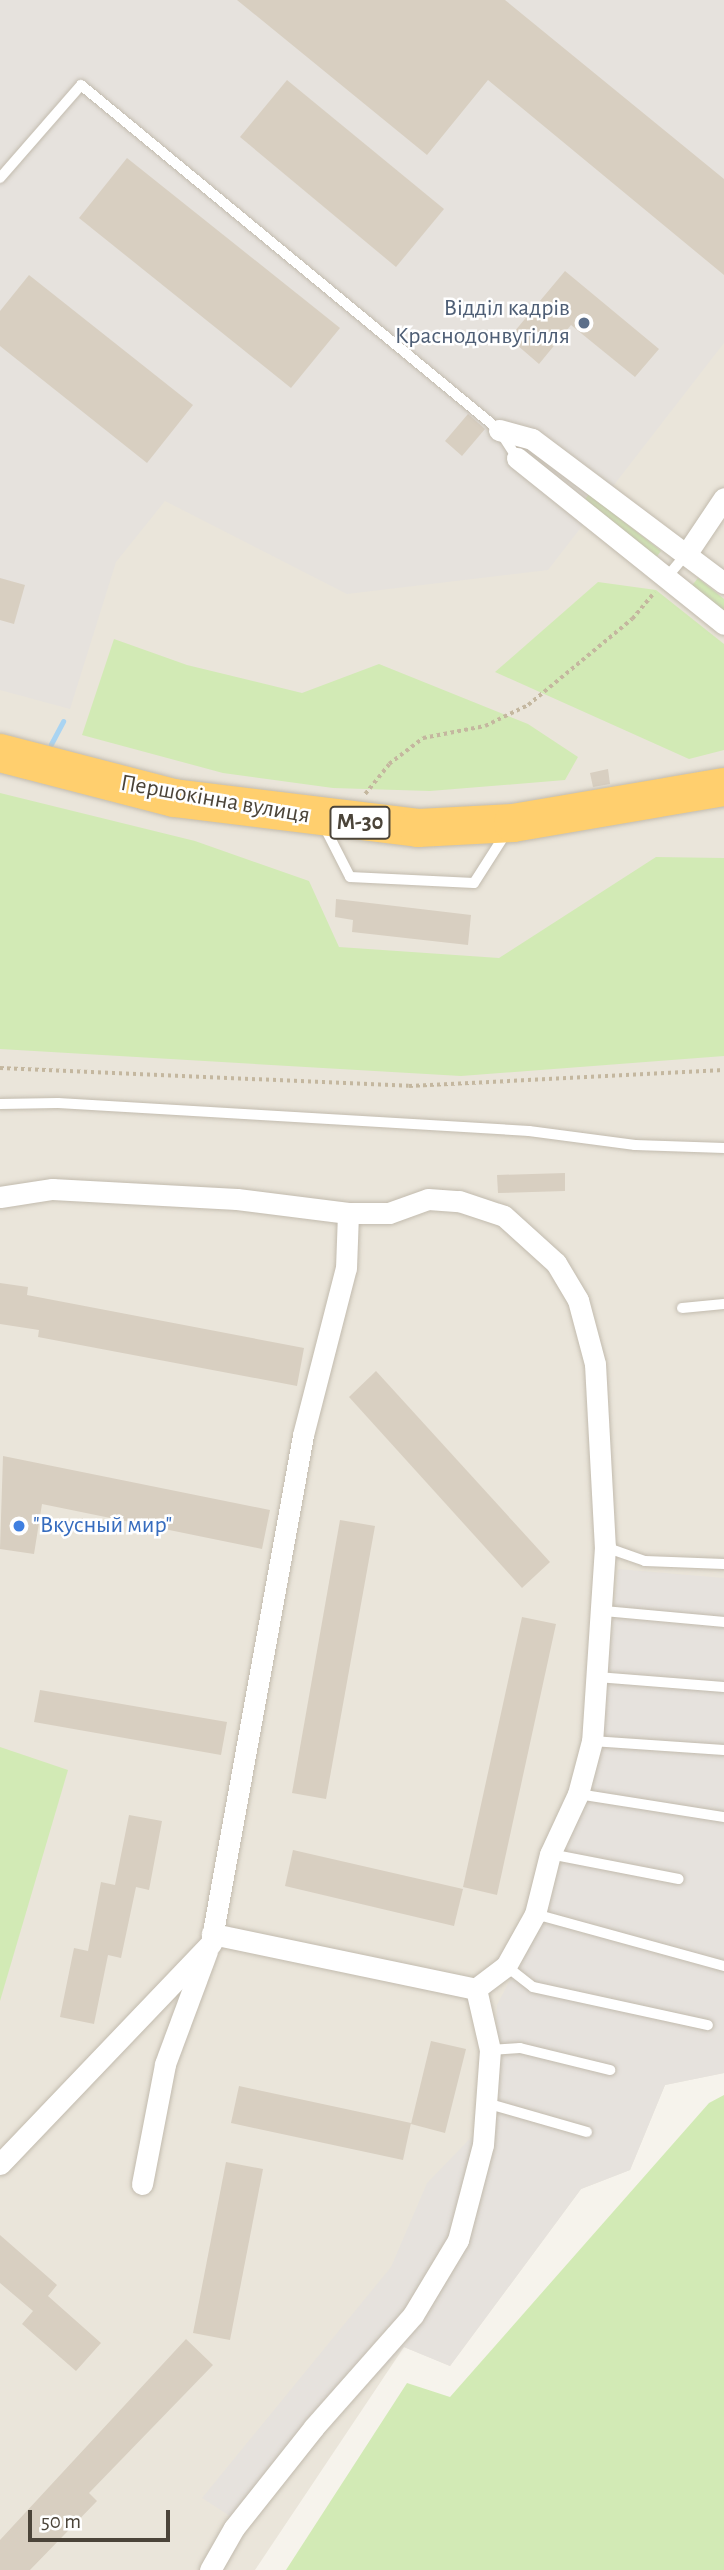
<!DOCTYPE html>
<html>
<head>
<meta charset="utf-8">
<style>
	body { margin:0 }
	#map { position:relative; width:724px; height:2570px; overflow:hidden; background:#f6f3ec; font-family:"Alegreya Sans",sans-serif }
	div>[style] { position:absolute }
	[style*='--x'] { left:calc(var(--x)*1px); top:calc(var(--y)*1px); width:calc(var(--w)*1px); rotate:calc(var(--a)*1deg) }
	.residential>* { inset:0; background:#eae5da }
	.industrial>* { inset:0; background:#e6e2dd }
	.green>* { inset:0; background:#d2eab5 }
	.stream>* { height:5px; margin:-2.5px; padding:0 2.5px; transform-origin:2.5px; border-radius:2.5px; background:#a9d4f2 }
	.building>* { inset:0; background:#d8cfc1 }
	.path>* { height:3.5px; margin-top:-1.75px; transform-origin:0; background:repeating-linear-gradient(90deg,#c4b79f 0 3.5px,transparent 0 7px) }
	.roads { filter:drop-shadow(0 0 2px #c2bbae) drop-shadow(0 0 2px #c2bbae) }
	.lane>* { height:10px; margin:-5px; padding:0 5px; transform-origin:5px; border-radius:5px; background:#fff }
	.street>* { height:21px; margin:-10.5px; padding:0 10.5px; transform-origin:10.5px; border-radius:10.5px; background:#fff }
	.highway>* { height:38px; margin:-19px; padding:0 19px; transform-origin:19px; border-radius:19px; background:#ffcf6e }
	.dots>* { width:19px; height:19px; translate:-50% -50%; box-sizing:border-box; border:4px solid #fff; border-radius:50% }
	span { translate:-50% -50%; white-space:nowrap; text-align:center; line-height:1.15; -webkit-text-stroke:5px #fff; paint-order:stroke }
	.shield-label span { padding:2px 5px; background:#fff; border:2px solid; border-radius:5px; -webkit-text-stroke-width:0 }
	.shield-label { font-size:23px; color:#4b4439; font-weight:700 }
	.service-label { font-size:24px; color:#4e5e75 }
	.right { translate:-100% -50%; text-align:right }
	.street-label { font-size:24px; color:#4b4439 }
	.shop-label { font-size:24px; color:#366cbe }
	.left { translate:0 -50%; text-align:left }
	.scale { position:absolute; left:28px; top:2510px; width:142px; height:32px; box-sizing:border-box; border:4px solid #4b4439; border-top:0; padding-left:9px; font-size:21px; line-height:24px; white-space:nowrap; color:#4b4439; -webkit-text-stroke:5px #fff; paint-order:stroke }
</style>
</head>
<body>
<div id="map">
	<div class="residential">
		<i style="clip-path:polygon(0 0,724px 0,724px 2073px,665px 2085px,630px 2170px,581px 2189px,450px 2366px,404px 2347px,255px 2570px,0 2570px)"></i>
	</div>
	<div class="industrial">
		<i style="clip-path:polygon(0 0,724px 0,724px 343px,548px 570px,347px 594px,165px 501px,116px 562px,70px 709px,0 690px)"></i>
		<i style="clip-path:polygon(618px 1569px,724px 1578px,724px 2073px,665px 2085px,630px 2170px,581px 2189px,450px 2366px,404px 2347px,316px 2436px,247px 2527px,202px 2498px,391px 2267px,427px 2183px,492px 2116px,497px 2005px,532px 1938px,597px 1768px)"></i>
	</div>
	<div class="green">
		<i style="clip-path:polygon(589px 494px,661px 551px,655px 559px,583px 502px)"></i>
		<i style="clip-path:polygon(698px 578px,724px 599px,724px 616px,690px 588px)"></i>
		<i style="clip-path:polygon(598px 582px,656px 590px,724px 644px,724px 750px,689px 759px,495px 672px)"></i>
		<i style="clip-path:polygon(114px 639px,187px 665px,302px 693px,379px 664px,528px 724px,578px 757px,565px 780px,430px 791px,333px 788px,223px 773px,82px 735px)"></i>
		<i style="clip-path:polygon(0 793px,195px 841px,309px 881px,339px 947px,499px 958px,656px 857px,724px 858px,724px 1056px,461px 1076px,0 1049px)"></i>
		<i style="clip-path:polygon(0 1747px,68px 1770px,0 2001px)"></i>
		<i style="clip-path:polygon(724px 2095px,724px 2570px,286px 2570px,407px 2383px,450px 2397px,709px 2103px)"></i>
	</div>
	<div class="stream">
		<i style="--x:51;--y:744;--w:26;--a:-62"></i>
	</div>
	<div class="building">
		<i style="clip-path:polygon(237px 0,505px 0,724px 179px,724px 275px,488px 80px,427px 155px)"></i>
		<i style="clip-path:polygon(287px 80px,444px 209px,396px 267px,240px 137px)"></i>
		<i style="clip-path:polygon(127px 158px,340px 328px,291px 388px,79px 218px)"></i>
		<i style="clip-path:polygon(565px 271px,659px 349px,635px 377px,571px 325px,539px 364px,509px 338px)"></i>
		<i style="clip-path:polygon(29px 275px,193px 405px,147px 463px,0 346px,0 311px)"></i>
		<i style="clip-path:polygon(468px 414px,485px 429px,462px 456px,445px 441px)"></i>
		<i style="clip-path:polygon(0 578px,25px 585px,14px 624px,0 620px)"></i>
		<i style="clip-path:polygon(608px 769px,610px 784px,593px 787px,590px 773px)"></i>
		<i style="clip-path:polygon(336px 899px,471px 915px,468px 945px,352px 932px,353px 920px,335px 917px)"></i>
		<i style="clip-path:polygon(565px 1173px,565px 1191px,498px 1193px,497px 1175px)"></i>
		<i style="clip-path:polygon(0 1283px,28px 1287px,27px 1295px,304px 1348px,297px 1386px,38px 1337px,39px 1330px,0 1324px)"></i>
		<i style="clip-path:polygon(376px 1371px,550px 1562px,522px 1588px,349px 1397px)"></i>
		<i style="clip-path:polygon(3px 1456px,270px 1510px,262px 1549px,42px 1504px,34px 1554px,0 1549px)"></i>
		<i style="clip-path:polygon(340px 1520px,375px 1526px,326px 1799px,292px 1793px)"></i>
		<i style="clip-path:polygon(522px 1617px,556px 1624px,497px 1895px,463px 1887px)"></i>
		<i style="clip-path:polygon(40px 1690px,227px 1722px,221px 1755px,34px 1722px)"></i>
		<i style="clip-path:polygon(129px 1815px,162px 1821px,149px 1890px,136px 1887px,121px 1958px,108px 1955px,94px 2024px,60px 2017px,74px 1948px,88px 1951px,101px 1882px,115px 1885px)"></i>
		<i style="clip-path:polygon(293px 1850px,463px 1889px,454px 1926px,285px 1886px)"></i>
		<i style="clip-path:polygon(431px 2041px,466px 2049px,445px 2133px,411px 2124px)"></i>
		<i style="clip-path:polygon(239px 2086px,411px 2123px,403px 2160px,231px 2123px)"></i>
		<i style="clip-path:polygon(226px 2162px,263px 2169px,230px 2340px,193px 2333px)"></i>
		<i style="clip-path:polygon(0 2235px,57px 2285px,48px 2296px,101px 2343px,76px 2371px,22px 2324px,33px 2311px,0 2283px)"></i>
		<i style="clip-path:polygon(186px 2339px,213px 2365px,89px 2493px,97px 2501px,30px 2570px,0 2570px,0 2540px)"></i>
	</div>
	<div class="path">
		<i style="--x:365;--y:794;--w:38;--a:-51"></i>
		<i style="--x:389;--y:764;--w:43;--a:-37.4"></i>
		<i style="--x:423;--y:738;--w:63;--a:-11"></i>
		<i style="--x:485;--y:726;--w:48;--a:-26"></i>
		<i style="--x:528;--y:705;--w:135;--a:-39.6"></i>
		<i style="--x:632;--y:619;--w:35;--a:-50"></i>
		<i style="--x:0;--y:1068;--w:409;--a:2.5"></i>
		<i style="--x:409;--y:1086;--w:315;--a:-2.9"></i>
	</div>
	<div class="roads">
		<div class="lane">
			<i style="--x:0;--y:178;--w:123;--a:-48.9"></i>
			<i style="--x:81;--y:85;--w:542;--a:39.53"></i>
			<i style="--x:499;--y:430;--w:33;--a:57"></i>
			<i style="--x:667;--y:577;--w:31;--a:-50"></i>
			<i style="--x:323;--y:824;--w:59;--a:63"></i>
			<i style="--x:350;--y:877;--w:124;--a:2.8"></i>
			<i style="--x:474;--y:883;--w:59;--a:-57.4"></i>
			<i style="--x:0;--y:1104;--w:58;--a:-1"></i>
			<i style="--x:58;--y:1103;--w:472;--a:3.4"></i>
			<i style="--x:529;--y:1131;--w:107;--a:7.5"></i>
			<i style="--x:635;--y:1145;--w:89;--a:1.9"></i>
			<i style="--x:682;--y:1308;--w:42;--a:-5.4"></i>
			<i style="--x:605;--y:1547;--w:42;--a:19.3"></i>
			<i style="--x:645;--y:1561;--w:79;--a:2.2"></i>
			<i style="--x:604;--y:1611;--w:121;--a:5.2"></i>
			<i style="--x:597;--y:1677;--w:127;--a:4.5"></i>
			<i style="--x:592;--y:1741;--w:132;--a:3.9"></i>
			<i style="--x:578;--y:1794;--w:148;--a:9"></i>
			<i style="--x:550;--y:1854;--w:131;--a:11"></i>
			<i style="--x:535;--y:1914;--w:196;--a:15.4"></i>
			<i style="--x:506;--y:1966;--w:34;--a:38"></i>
			<i style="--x:533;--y:1987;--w:179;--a:12.3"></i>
			<i style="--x:490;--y:2050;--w:30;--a:-4"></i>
			<i style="--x:520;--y:2048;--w:93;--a:13.7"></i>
			<i style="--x:486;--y:2103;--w:105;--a:16"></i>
		</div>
		<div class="street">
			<i style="--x:499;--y:430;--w:34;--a:15"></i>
			<i style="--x:532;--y:439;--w:240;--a:36.9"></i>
			<i style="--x:517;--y:458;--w:265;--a:38.7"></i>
			<i style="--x:687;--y:553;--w:66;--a:-56.1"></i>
			<i style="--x:0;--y:1197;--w:53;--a:-8.7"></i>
			<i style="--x:52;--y:1189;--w:185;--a:3.1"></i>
			<i style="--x:237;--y:1199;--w:112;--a:7.2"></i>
			<i style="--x:348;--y:1213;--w:41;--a:0"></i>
			<i style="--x:389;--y:1213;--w:41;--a:-19.7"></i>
			<i style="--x:428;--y:1199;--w:31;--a:4"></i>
			<i style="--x:459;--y:1201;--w:47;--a:18.4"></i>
			<i style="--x:504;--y:1216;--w:70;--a:42.1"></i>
			<i style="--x:556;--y:1263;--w:43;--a:59.3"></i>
			<i style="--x:578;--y:1300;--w:66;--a:75.1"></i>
			<i style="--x:595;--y:1364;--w:183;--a:86.9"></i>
			<i style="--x:605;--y:1547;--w:194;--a:93.8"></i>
			<i style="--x:592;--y:1741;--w:55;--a:104.8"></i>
			<i style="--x:578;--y:1794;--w:66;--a:115"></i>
			<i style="--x:550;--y:1854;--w:62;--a:104"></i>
			<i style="--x:535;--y:1914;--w:60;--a:119.1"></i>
			<i style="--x:506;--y:1966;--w:38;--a:143"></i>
			<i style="--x:0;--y:2164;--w:306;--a:-46.3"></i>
			<i style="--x:211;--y:1943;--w:516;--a:-79.73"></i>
			<i style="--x:303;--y:1435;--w:172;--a:-75.6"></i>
			<i style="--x:346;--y:1268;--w:55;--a:-87.9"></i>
			<i style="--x:142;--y:2184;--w:122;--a:-79.1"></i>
			<i style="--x:165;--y:2064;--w:121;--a:-69.6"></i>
			<i style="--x:210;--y:2570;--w:48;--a:-60.3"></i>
			<i style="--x:234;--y:2528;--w:129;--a:-51.6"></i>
			<i style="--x:314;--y:2427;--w:149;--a:-48.5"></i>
			<i style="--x:413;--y:2315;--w:87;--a:-59"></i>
			<i style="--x:458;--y:2240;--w:98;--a:-75.3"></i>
			<i style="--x:483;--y:2145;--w:95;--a:-85.8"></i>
			<i style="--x:490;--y:2050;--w:63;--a:-102.9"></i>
			<i style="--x:476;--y:1989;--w:270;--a:-168.2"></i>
		</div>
		<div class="highway">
			<i style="--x:0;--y:753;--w:180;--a:14.5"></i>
			<i style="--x:174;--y:798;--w:246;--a:7"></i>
			<i style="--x:418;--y:828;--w:95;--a:-3"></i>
			<i style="--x:513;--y:823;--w:214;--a:-9.7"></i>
		</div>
	</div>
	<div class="dots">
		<i style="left:584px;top:323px;background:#5c6f8a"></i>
		<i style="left:19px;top:1526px;background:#3f7fe0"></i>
	</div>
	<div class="shield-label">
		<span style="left:360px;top:823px">М-30</span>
	</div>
	<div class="service-label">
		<span class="right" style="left:570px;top:323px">Відділ кадрів<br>Краснодонвугілля</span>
	</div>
	<div class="street-label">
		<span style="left:215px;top:800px;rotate:10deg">Першокінна вулиця</span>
	</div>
	<div class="shop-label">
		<span class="left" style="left:33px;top:1526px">"Вкусный мир"</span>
	</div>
	<div class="scale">50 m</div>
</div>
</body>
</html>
